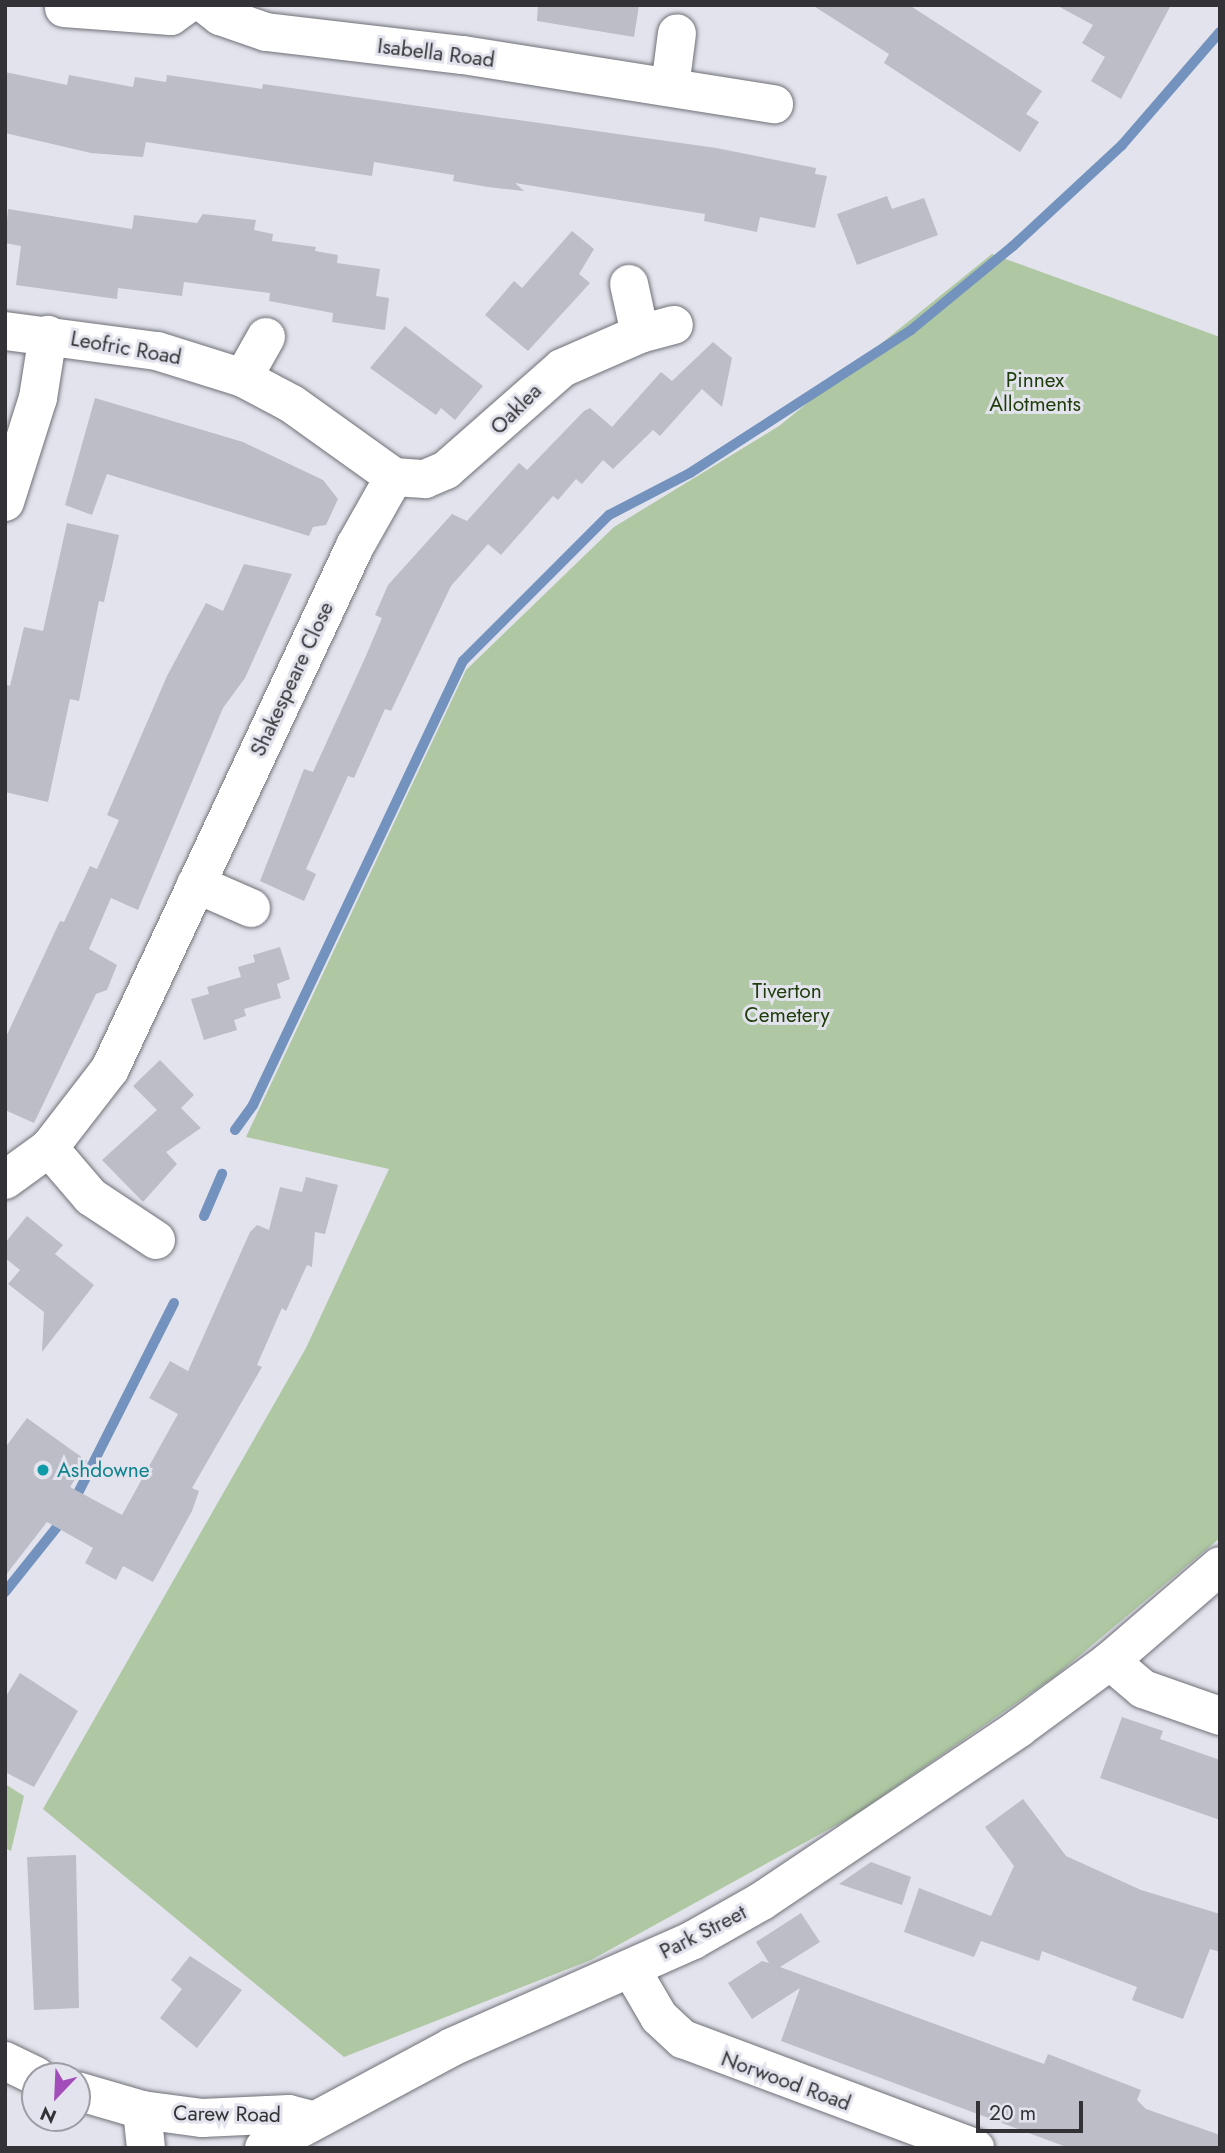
<!DOCTYPE html>
<html>
<head>
<meta charset="utf-8">
<style>
	body { margin:0 }
	#map { position:relative; width:1225px; height:2153px; overflow:hidden; background:#e2e3ec; font-family:Jost,sans-serif }
	div>[style] { position:absolute }
	[style*='--x'] { left:calc(var(--x)*1px); top:calc(var(--y)*1px); width:calc(var(--w)*1px); rotate:calc(var(--a)*1deg) }
	.green>* { inset:0; background:#afc8a3 }
	.stream>* { height:10px; margin:-5px; padding:0 5px; transform-origin:5px; border-radius:5px; background:#7392be }
	.building>* { inset:0; background:#bcbdc6 }
	.roads { filter:drop-shadow(0 0 2px #6f7077) drop-shadow(0 0 2px #6f7077) }
	.minor>* { height:38px; margin:-19px; padding:0 19px; transform-origin:19px; border-radius:19px; background:#fff }
	.dots>* { width:19px; height:19px; translate:-50% -50%; box-sizing:border-box; border:4px solid #e2e3ec; border-radius:50% }
	span { translate:-50% -50%; white-space:nowrap; text-align:center; line-height:1.15; -webkit-text-stroke:6px #e2e3ec; paint-order:stroke }
	.street-label { font-size:21px; color:#333337 }
	.park-label { font-size:21px; color:#1f3d0a }
	.culture-label { font-size:21px; color:#0d838f }
	.left { translate:0 -50%; text-align:left }
	.frame { position:absolute; inset:0; border:7px solid #333337; pointer-events:none }
	.north { position:absolute; left:21px; top:2062px; width:70px; height:70px; box-sizing:border-box; background:#e2e3ec; border:2px solid #9c9da4; border-radius:50%; rotate:203deg; font-size:19px; font-weight:700; line-height:28px; text-align:center; color:#333337 }
	.north::after { content:''; display:block; margin:auto; width:24px; height:32px; background:#a34dba; clip-path:polygon(50% 0,100% 100%,50% 72%,0 100%) }
	.scale { position:absolute; left:976px; top:2101px; width:107px; height:32px; box-sizing:border-box; border:4px solid #333337; border-top:0; padding-left:9px; font-size:21px; line-height:24px; white-space:nowrap; color:#333337; -webkit-text-stroke:5px #e2e3ec; paint-order:stroke }
</style>
</head>
<body>
<div id="map">
	<div class="green">
		<i style="clip-path:polygon(992px 254px,1220px 337px,1220px 1538px,1054px 1677px,855px 1815px,591px 1960px,344px 2057px,43px 1809px,306px 1348px,389px 1169px,246px 1137px,466px 670px,614px 527px,779px 426px)"></i>
		<i style="clip-path:polygon(5px 1784px,24px 1796px,11px 1851px,5px 1848px)"></i>
	</div>
	<div class="stream">
		<i style="--x:235;--y:1130;--w:31;--a:-54"></i>
		<i style="--x:253;--y:1105;--w:491;--a:-64.7"></i>
		<i style="--x:463;--y:661;--w:206;--a:-45"></i>
		<i style="--x:609;--y:515;--w:91;--a:-27.4"></i>
		<i style="--x:690;--y:473;--w:263;--a:-32.9"></i>
		<i style="--x:911;--y:330;--w:132;--a:-39.5"></i>
		<i style="--x:1013;--y:246;--w:149;--a:-42.8"></i>
		<i style="--x:1122;--y:145;--w:150;--a:-49.1"></i>
		<i style="--x:204;--y:1216;--w:46;--a:-66.8"></i>
		<i style="--x:73;--y:1503;--w:224;--a:-63.2"></i>
		<i style="--x:5;--y:1592;--w:83;--a:-51.3"></i>
	</div>
	<div class="building">
		<i style="clip-path:polygon(538px 5px,639px 5px,634px 37px,537px 21px)"></i>
		<i style="clip-path:polygon(812px 5px,909px 5px,1042px 91px,1026px 114px,1039px 122px,1020px 152px,884px 63px,889px 54px)"></i>
		<i style="clip-path:polygon(1056px 5px,1171px 5px,1121px 99px,1091px 81px,1105px 57px,1082px 43px,1093px 25px)"></i>
		<i style="clip-path:polygon(5px 72px,67px 85px,69px 75px,133px 87px,135px 77px,166px 82px,167px 75px,262px 89px,263px 84px,716px 148px,816px 168px,815px 174px,827px 176px,815px 228px,760px 217px,757px 232px,704px 221px,705px 214px,515px 183px,524px 191px,488px 187px,453px 181px,454px 175px,374px 162px,372px 176px,146px 142px,143px 157px,91px 153px,5px 133px)"></i>
		<i style="clip-path:polygon(887px 196px,892px 209px,924px 198px,938px 235px,857px 265px,837px 214px)"></i>
		<i style="clip-path:polygon(8px 209px,132px 229px,134px 215px,197px 223px,203px 214px,256px 220px,254px 230px,273px 234px,272px 241px,316px 247px,315px 251px,338px 255px,337px 263px,380px 269px,376px 296px,389px 298px,385px 330px,332px 322px,333px 313px,269px 301px,270px 293px,184px 282px,182px 296px,118px 288px,117px 299px,16px 285px,21px 246px,5px 243px)"></i>
		<i style="clip-path:polygon(572px 231px,594px 249px,579px 274px,590px 283px,528px 351px,485px 315px,514px 281px,522px 288px)"></i>
		<i style="clip-path:polygon(405px 326px,483px 386px,455px 420px,441px 408px,436px 415px,370px 368px)"></i>
		<i style="clip-path:polygon(713px 342px,732px 358px,722px 407px,702px 389px,660px 436px,653px 430px,613px 469px,603px 460px,582px 484px,576px 479px,558px 500px,553px 496px,501px 555px,488px 544px,451px 586px,391px 711px,385px 709px,354px 778px,348px 776px,306px 869px,316px 874px,304px 901px,260px 881px,304px 769px,313px 772px,365px 658px,382px 618px,375px 615px,388px 585px,452px 514px,467px 521px,519px 463px,527px 470px,584px 411px,590px 408px,612px 427px,661px 372px,672px 381px)"></i>
		<i style="clip-path:polygon(95px 398px,243px 442px,323px 480px,338px 499px,326px 525px,313px 527px,309px 536px,107px 474px,92px 515px,65px 505px)"></i>
		<i style="clip-path:polygon(67px 523px,119px 535px,104px 602px,99px 601px,79px 701px,70px 699px,48px 802px,5px 792px,5px 684px,10px 686px,24px 627px,43px 631px)"></i>
		<i style="clip-path:polygon(244px 564px,292px 574px,245px 678px,223px 708px,138px 910px,111px 898px,89px 949px,117px 965px,107px 990px,96px 994px,34px 1123px,5px 1110px,5px 1039px,60px 921px,64px 922px,90px 866px,97px 869px,119px 820px,107px 815px,167px 676px,206px 603px,223px 611px)"></i>
		<i style="clip-path:polygon(280px 947px,290px 979px,277px 984px,281px 998px,244px 1009px,246px 1016px,234px 1020px,237px 1030px,204px 1040px,191px 999px,209px 994px,207px 987px,241px 977px,238px 967px,255px 962px,253px 955px)"></i>
		<i style="clip-path:polygon(160px 1060px,194px 1095px,181px 1108px,201px 1128px,166px 1152px,177px 1164px,143px 1202px,102px 1160px,157px 1110px,133px 1086px)"></i>
		<i style="clip-path:polygon(306px 1177px,338px 1185px,325px 1234px,315px 1232px,312px 1267px,307px 1265px,286px 1311px,282px 1308px,257px 1365px,262px 1367px,192px 1488px,199px 1491px,192px 1511px,153px 1582px,123px 1566px,116px 1580px,85px 1563px,93px 1548px,47px 1522px,5px 1576px,5px 1448px,27px 1418px,87px 1461px,70px 1487px,122px 1515px,178px 1414px,149px 1398px,170px 1361px,188px 1371px,250px 1232px,257px 1225px,269px 1230px,280px 1187px,302px 1192px)"></i>
		<i style="clip-path:polygon(27px 1216px,63px 1245px,55px 1254px,94px 1285px,42px 1352px,44px 1312px,8px 1284px,20px 1270px,5px 1258px,5px 1243px)"></i>
		<i style="clip-path:polygon(20px 1673px,78px 1711px,34px 1787px,5px 1772px,5px 1698px)"></i>
		<i style="clip-path:polygon(1122px 1717px,1163px 1731px,1160px 1739px,1220px 1760px,1220px 1820px,1100px 1778px)"></i>
		<i style="clip-path:polygon(1023px 1799px,1066px 1856px,1141px 1890px,1220px 1914px,1220px 1952px,1210px 1949px,1183px 2019px,1132px 2000px,1137px 1987px,1042px 1951px,1039px 1961px,981px 1941px,974px 1957px,904px 1932px,919px 1888px,991px 1916px,1014px 1866px,985px 1827px)"></i>
		<i style="clip-path:polygon(76px 1855px,79px 2008px,34px 2010px,27px 1857px)"></i>
		<i style="clip-path:polygon(871px 1862px,911px 1877px,902px 1905px,839px 1884px)"></i>
		<i style="clip-path:polygon(801px 1913px,820px 1942px,780px 1967px,1011px 2052px,1044px 2064px,1048px 2054px,1141px 2090px,1137px 2100px,1146px 2109px,1220px 2135px,1220px 2148px,1069px 2148px,781px 2041px,800px 1988px,752px 2019px,728px 1983px,762px 1961px,769px 1963px,756px 1942px)"></i>
		<i style="clip-path:polygon(190px 1956px,242px 1990px,197px 2048px,160px 2018px,182px 1989px,171px 1980px)"></i>
	</div>
	<div class="roads">
		<div class="minor">
			<i style="--x:206;--y:5;--w:18;--a:38"></i>
			<i style="--x:220;--y:16;--w:49;--a:19.2"></i>
			<i style="--x:266;--y:32;--w:198;--a:6.7"></i>
			<i style="--x:463;--y:55;--w:315;--a:9"></i>
			<i style="--x:64;--y:8;--w:107;--a:4.3"></i>
			<i style="--x:171;--y:16;--w:19;--a:-36"></i>
			<i style="--x:670;--y:87;--w:54;--a:-82.6"></i>
			<i style="--x:629;--y:284;--w:51;--a:77.6"></i>
			<i style="--x:5;--y:331;--w:153;--a:7.5"></i>
			<i style="--x:157;--y:351;--w:90;--a:17.4"></i>
			<i style="--x:243;--y:378;--w:55;--a:28"></i>
			<i style="--x:292;--y:404;--w:125;--a:35.6"></i>
			<i style="--x:243;--y:378;--w:47;--a:-60.7"></i>
			<i style="--x:394;--y:477;--w:31;--a:4"></i>
			<i style="--x:425;--y:479;--w:23;--a:-23"></i>
			<i style="--x:446;--y:470;--w:154;--a:-41.3"></i>
			<i style="--x:562;--y:368;--w:85;--a:-23.6"></i>
			<i style="--x:640;--y:334;--w:35;--a:-15"></i>
			<i style="--x:5;--y:502;--w:109;--a:-72.4"></i>
			<i style="--x:38;--y:398;--w:64;--a:-81"></i>
			<i style="--x:196;--y:884;--w:60;--a:23.6"></i>
			<i style="--x:5;--y:1180;--w:54;--a:-36"></i>
			<i style="--x:156;--y:1240;--w:78;--a:-146.5"></i>
			<i style="--x:91;--y:1197;--w:65;--a:-130.6"></i>
			<i style="--x:49;--y:1148;--w:100;--a:-52.3"></i>
			<i style="--x:110;--y:1069;--w:578;--a:-64.9"></i>
			<i style="--x:355;--y:546;--w:79;--a:-60.5"></i>
			<i style="--x:1110;--y:1661;--w:43;--a:40.3"></i>
			<i style="--x:1143;--y:1689;--w:82;--a:19.3"></i>
			<i style="--x:631;--y:1969;--w:56;--a:59.7"></i>
			<i style="--x:659;--y:2017;--w:33;--a:43"></i>
			<i style="--x:683;--y:2039;--w:312;--a:20.5"></i>
			<i style="--x:5;--y:2061;--w:34;--a:26"></i>
			<i style="--x:77;--y:2091;--w:68;--a:16.3"></i>
			<i style="--x:142;--y:2110;--w:38;--a:84"></i>
			<i style="--x:142;--y:2110;--w:61;--a:7.6"></i>
			<i style="--x:202;--y:2118;--w:87;--a:-2.6"></i>
			<i style="--x:289;--y:2114;--w:24;--a:15"></i>
			<i style="--x:264;--y:2148;--w:213;--a:-28.2"></i>
			<i style="--x:452;--y:2047;--w:264;--a:-23.9"></i>
			<i style="--x:693;--y:1940;--w:79;--a:-29.5"></i>
			<i style="--x:762;--y:1901;--w:310;--a:-33.9"></i>
			<i style="--x:1019;--y:1728;--w:113;--a:-36.4"></i>
			<i style="--x:1110;--y:1661;--w:145;--a:-40.8"></i>
		</div>
	</div>
	<div class="dots">
		<i style="left:43px;top:1470px;background:#0f9aa8"></i>
	</div>
	<div class="street-label">
		<span style="left:436px;top:53px;rotate:7deg">Isabella Road</span>
		<span style="left:126px;top:348px;rotate:10deg">Leofric Road</span>
		<span style="left:516px;top:409px;rotate:-45deg">Oaklea</span>
		<span style="left:292px;top:679px;rotate:-65deg">Shakespeare Close</span>
		<span style="left:703px;top:1932px;rotate:-27deg">Park Street</span>
		<span style="left:786px;top:2081px;rotate:20deg">Norwood Road</span>
		<span style="left:227px;top:2114px;rotate:1deg">Carew Road</span>
	</div>
	<div class="park-label">
		<span style="left:1035px;top:392px">Pinnex<br>Allotments</span>
		<span style="left:787px;top:1003px">Tiverton<br>Cemetery</span>
	</div>
	<div class="culture-label">
		<span class="left" style="left:57px;top:1470px">Ashdowne</span>
	</div>
	<div class="frame"></div>
	<div class="north">N</div>
	<div class="scale">20 m</div>
</div>
</body>
</html>
